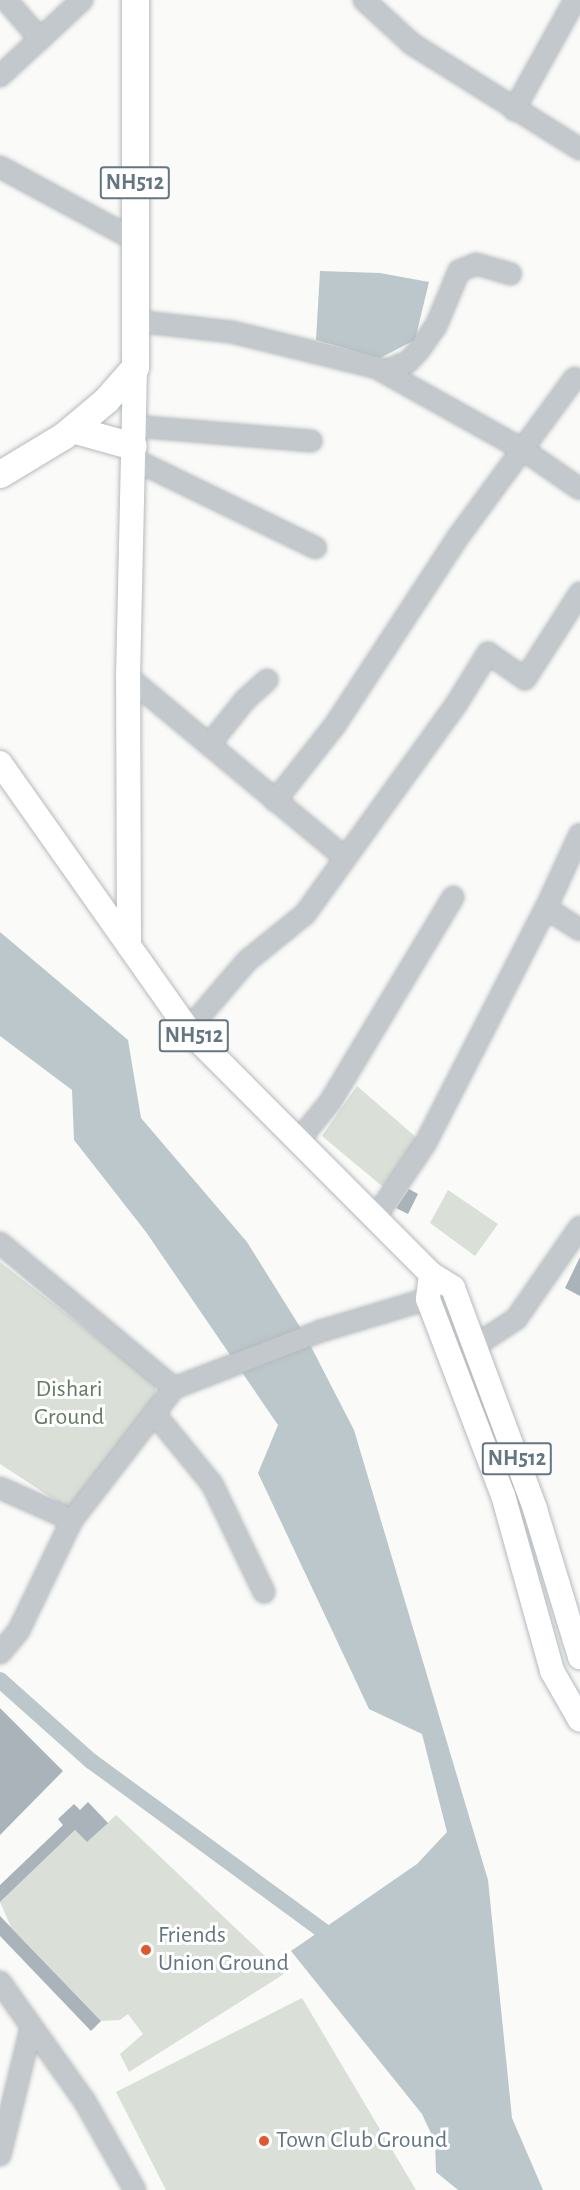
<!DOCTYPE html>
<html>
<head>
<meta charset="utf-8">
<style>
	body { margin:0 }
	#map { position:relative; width:580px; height:2190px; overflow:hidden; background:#fafaf8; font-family:"Alegreya Sans",sans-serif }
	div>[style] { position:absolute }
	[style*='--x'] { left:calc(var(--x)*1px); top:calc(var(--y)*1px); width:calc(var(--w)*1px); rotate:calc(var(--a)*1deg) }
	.green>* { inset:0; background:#dadfd7 }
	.water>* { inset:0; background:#bbc7cb }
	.canal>* { height:16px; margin:-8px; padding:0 8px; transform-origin:8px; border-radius:8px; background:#bbc7cb }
	.building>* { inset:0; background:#aab3b9 }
	.roads { filter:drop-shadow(0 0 2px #b5babe) drop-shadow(0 0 2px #b5babe) }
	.minor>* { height:20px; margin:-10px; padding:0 10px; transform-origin:10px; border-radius:10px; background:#c3c8cc }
	.major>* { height:24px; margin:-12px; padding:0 12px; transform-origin:12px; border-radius:12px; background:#fff }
	.highway>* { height:27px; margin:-13.5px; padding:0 13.5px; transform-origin:13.5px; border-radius:13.5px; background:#fff }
	.dots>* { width:16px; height:16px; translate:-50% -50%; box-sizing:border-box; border:3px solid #fff; border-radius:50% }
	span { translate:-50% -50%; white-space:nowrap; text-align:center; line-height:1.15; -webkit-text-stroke:6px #fff; paint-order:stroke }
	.shield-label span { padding:2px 4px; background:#fff; border:2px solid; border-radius:4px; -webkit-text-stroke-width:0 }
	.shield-label { font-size:22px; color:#657683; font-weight:700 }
	.park-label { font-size:24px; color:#687a64 }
	.poi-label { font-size:24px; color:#657683 }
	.left { translate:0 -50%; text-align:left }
</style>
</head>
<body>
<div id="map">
	<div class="green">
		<i style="clip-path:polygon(357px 1086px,417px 1138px,383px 1187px,322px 1136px)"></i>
		<i style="clip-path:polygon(448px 1190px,498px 1224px,475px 1256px,430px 1223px)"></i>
		<i style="clip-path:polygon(0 1262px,156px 1384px,155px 1408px,75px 1513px,0 1464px)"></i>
		<i style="clip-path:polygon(116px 1815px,284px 1974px,129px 2072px,120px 2054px,143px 2034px,128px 2014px,120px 2020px,101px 2021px,11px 1927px,0 1902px,75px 1830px,87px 1842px)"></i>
		<i style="clip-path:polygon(302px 1998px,416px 2190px,166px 2190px,116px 2092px)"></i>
	</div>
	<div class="water">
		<i style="clip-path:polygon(320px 271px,380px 273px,429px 282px,415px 340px,380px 358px,316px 340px)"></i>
		<i style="clip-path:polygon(0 932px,128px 1040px,141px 1118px,247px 1242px,305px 1335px,354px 1430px,488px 1880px,512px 2118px,543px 2190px,458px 2190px,436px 2172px,435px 2142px,422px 2114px,291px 1951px,417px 1864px,447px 1832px,422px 1734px,369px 1709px,258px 1473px,278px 1425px,146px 1232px,74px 1140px,72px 1090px,0 1036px)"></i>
	</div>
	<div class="canal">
		<i style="--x:0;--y:1680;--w:122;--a:41.7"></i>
		<i style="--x:91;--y:1761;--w:306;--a:36.2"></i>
	</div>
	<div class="building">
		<i style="clip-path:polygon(409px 1189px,418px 1194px,408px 1214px,396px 1208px)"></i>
		<i style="clip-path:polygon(580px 1257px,580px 1296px,565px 1288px)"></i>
		<i style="clip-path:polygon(0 1708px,63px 1771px,0 1835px)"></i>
		<i style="clip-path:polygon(88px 1802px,108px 1823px,87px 1842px,75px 1830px,0 1902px,0 1885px,63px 1825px,58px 1819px,74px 1804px,80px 1810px)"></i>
		<i style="clip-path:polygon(0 1916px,101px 2021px,91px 2031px,0 1936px)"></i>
	</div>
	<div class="roads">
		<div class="minor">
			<i style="--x:6;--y:0;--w:52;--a:48.9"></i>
			<i style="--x:364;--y:0;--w:65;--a:42.5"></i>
			<i style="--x:412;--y:44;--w:198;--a:32"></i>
			<i style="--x:0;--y:76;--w:112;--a:-42.8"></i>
			<i style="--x:514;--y:110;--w:126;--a:-61"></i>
			<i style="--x:0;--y:167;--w:153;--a:28.4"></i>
			<i style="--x:135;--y:321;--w:98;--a:6.5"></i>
			<i style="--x:232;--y:332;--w:160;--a:13.8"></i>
			<i style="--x:387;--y:370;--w:22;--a:-21"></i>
			<i style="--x:408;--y:362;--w:16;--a:-47"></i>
			<i style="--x:419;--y:350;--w:29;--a:-55"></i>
			<i style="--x:436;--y:326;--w:60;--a:-67.3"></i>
			<i style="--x:459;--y:271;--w:18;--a:-22"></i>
			<i style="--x:476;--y:264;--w:36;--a:16"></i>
			<i style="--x:377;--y:368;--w:166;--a:29.2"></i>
			<i style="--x:522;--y:449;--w:70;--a:34.6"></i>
			<i style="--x:133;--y:426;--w:179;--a:4.8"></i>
			<i style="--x:133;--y:459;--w:203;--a:25.9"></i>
			<i style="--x:128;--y:677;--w:281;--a:39.8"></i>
			<i style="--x:209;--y:745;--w:58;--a:-51.3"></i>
			<i style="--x:245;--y:700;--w:30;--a:-42"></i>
			<i style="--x:275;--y:801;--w:97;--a:-51.7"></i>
			<i style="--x:335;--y:725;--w:225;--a:-56.8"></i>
			<i style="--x:458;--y:537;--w:197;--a:-53.7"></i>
			<i style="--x:546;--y:908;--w:40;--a:32.9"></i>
			<i style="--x:188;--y:1030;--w:91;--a:-49.5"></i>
			<i style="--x:247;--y:961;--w:75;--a:-39"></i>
			<i style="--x:305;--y:914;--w:260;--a:-54.2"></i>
			<i style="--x:457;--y:703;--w:59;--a:-58.2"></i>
			<i style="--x:488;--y:653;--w:45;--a:35.1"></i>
			<i style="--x:525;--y:679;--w:102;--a:-57.4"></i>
			<i style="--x:298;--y:1141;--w:50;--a:-50.6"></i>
			<i style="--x:330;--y:1102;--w:239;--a:-59"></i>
			<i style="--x:375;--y:1218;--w:89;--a:-56"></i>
			<i style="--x:425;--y:1144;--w:265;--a:-62.9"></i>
			<i style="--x:546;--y:908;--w:81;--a:-65.3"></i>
			<i style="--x:0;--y:1243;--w:226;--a:39.8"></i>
			<i style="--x:476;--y:1345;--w:48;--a:-33"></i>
			<i style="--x:516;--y:1319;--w:112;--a:-55.2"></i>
			<i style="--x:154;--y:1413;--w:92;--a:50.8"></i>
			<i style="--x:212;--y:1484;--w:120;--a:64.3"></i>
			<i style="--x:0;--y:1488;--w:79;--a:24"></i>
			<i style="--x:0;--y:1653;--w:30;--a:-50"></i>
			<i style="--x:19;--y:1630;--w:122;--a:-64.3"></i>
			<i style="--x:72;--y:1520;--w:167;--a:-52.3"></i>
			<i style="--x:174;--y:1388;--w:158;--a:-21.2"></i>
			<i style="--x:321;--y:1331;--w:112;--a:-16.7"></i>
			<i style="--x:0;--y:1982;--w:145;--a:54.6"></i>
			<i style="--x:84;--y:2100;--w:103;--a:60.5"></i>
			<i style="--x:0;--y:2155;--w:131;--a:-76.3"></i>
		</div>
		<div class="major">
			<i style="--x:0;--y:763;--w:327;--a:54.8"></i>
			<i style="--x:188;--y:1030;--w:344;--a:45.1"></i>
			<i style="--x:431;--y:1274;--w:26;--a:32"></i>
			<i style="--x:453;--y:1288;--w:236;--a:69.6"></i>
			<i style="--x:535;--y:1509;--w:155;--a:73.1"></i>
			<i style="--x:129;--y:946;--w:269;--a:-90.2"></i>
			<i style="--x:128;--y:677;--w:310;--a:-88.7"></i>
			<i style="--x:431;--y:1274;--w:25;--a:97"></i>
			<i style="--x:428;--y:1299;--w:210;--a:69.1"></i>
			<i style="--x:503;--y:1495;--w:183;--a:74.4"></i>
			<i style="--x:552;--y:1671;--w:56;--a:60.3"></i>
		</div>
		<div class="highway">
			<i style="--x:72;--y:429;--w:63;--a:15.6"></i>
			<i style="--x:0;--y:474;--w:74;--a:-31.1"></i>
			<i style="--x:63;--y:436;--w:56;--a:-39.9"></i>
			<i style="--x:106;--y:400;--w:44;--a:-48.7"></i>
			<i style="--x:135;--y:367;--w:367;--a:-90"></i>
		</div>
	</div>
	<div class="dots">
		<i style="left:146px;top:1950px;background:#e4572e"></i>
		<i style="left:264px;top:2141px;background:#e4572e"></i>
	</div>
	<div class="shield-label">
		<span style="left:135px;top:183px">NH512</span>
		<span style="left:194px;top:1036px">NH512</span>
		<span style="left:517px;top:1459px">NH512</span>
	</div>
	<div class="park-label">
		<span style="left:69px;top:1404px">Dishari<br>Ground</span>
	</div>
	<div class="poi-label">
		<span class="left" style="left:158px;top:1950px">Friends<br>Union Ground</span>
		<span class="left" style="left:276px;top:2141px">Town Club Ground</span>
	</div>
</div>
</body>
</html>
